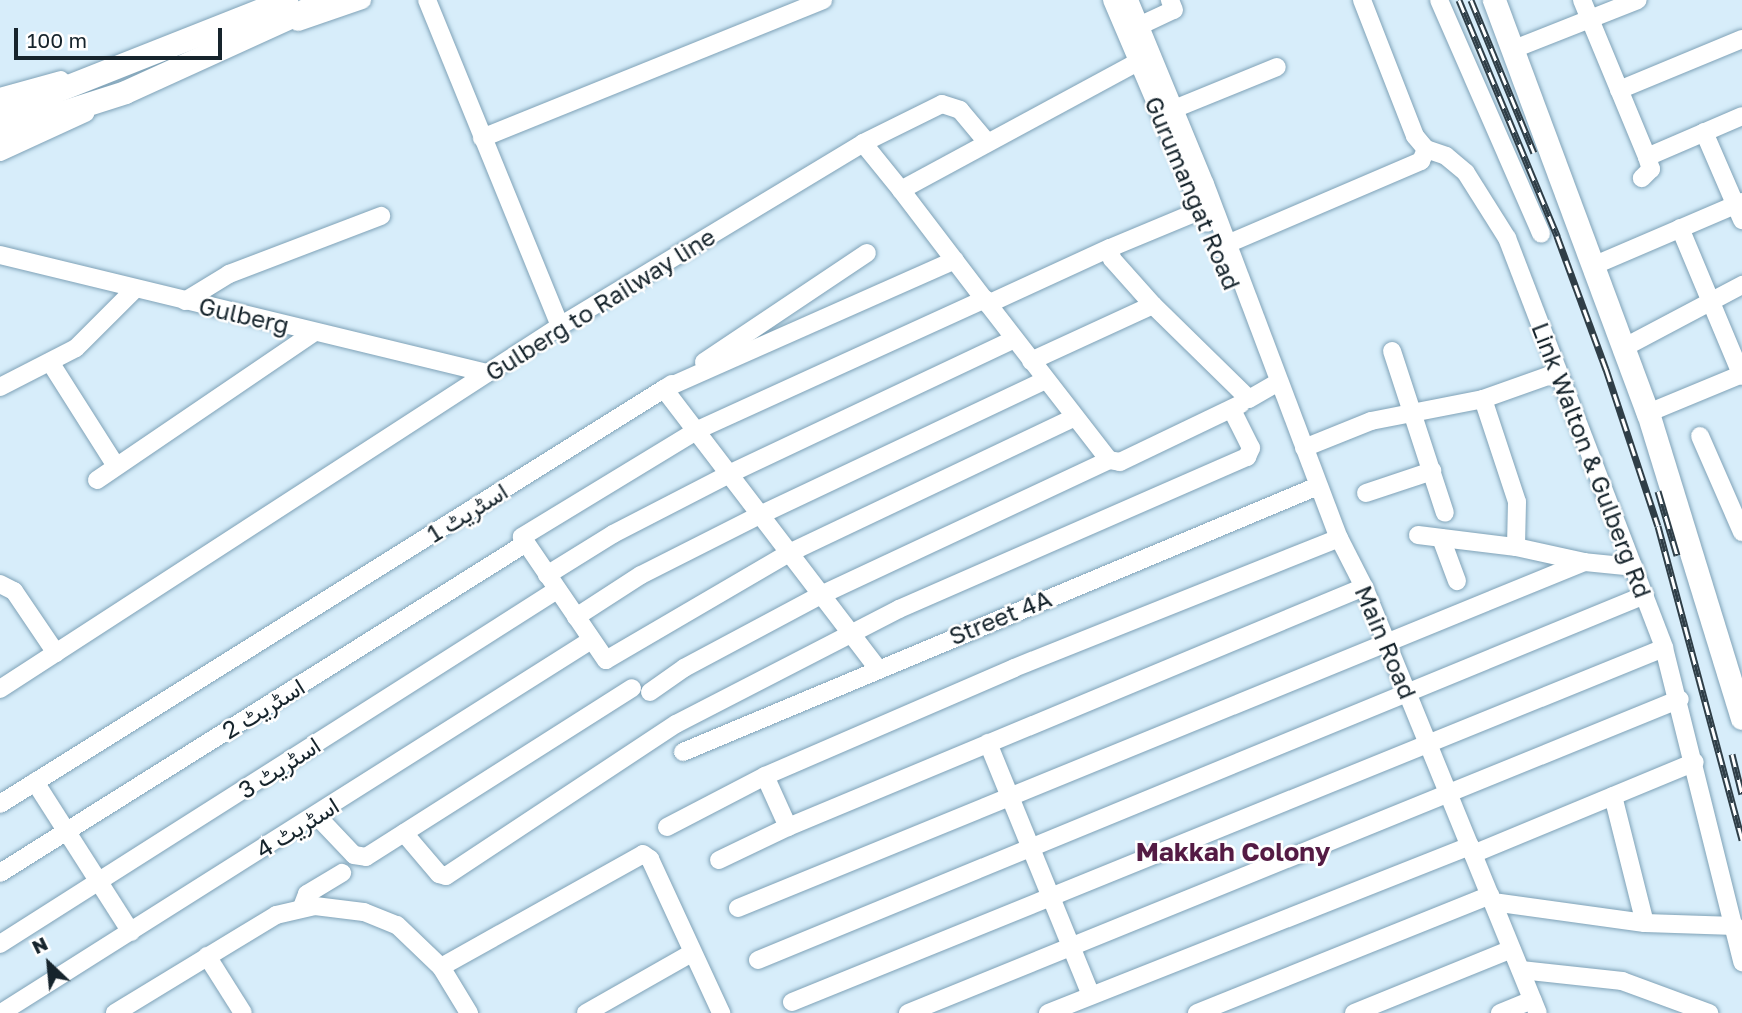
<!DOCTYPE html>
<html>
<head>
<meta charset="utf-8">
<style>
	body { margin:0 }
	#map { position:relative; width:1742px; height:1013px; overflow:hidden; background:#d7edfa; font-family:"Golos Text",Vazirmatn,sans-serif }
	div>[style] { position:absolute }
	[style*='--x'] { left:calc(var(--x)*1px); top:calc(var(--y)*1px); width:calc(var(--w)*1px); rotate:calc(var(--a)*1deg) }
	.roads { filter:drop-shadow(0 0 2px #7fa2b7) drop-shadow(0 0 2px #7fa2b7) }
	.minor>* { height:18px; margin:-9px; padding:0 9px; transform-origin:9px; border-radius:9px; background:#fff }
	.major>* { height:23px; margin:-11.5px; padding:0 11.5px; transform-origin:11.5px; border-radius:11.5px; background:#fff }
	.rail>* { height:7px; margin-top:-3.5px; transform-origin:0; background:repeating-linear-gradient(90deg,#fff 0 13px,#2f3e47 0 26px); box-sizing:border-box; border-block:2px solid #2f3e47 }
	span { translate:-50% -50%; white-space:nowrap; text-align:center; line-height:1.15; -webkit-text-stroke:5px #fff; paint-order:stroke }
	.street-label { font-size:24px; color:#16242c }
	.neighbourhood-label { font-size:26px; color:#541b44; font-weight:700 }
	.north { position:absolute; left:14px; top:929px; width:70px; height:70px; -webkit-text-stroke:5px #fff; paint-order:stroke; rotate:334deg; font-size:19px; font-weight:700; line-height:28px; text-align:center; color:#16242c }
	.north::after { content:''; display:block; margin:auto; width:24px; height:32px; background:#16242c; clip-path:polygon(50% 0,100% 100%,50% 72%,0 100%) }
	.scale { position:absolute; left:14px; top:28px; width:208px; height:32px; box-sizing:border-box; border:4px solid #16242c; border-top:0; padding-left:9px; font-size:21px; line-height:24px; white-space:nowrap; color:#16242c; -webkit-text-stroke:5px #fff; paint-order:stroke }
</style>
</head>
<body>
<div id="map">
	<div class="roads">
		<div class="minor">
			<i style="--x:427;--y:0;--w:352;--a:67.8"></i>
			<i style="--x:1112;--y:0;--w:242;--a:66.9"></i>
			<i style="--x:1129;--y:0;--w:199;--a:67.6"></i>
			<i style="--x:1205;--y:184;--w:379;--a:69.3"></i>
			<i style="--x:1339;--y:538;--w:55;--a:63"></i>
			<i style="--x:1364;--y:587;--w:460;--a:67.8"></i>
			<i style="--x:1362;--y:0;--w:146;--a:68.7"></i>
			<i style="--x:1415;--y:136;--w:17;--a:50"></i>
			<i style="--x:1426;--y:149;--w:21;--a:19"></i>
			<i style="--x:1446;--y:156;--w:26;--a:40"></i>
			<i style="--x:1466;--y:173;--w:77;--a:57.8"></i>
			<i style="--x:1507;--y:238;--w:439;--a:69"></i>
			<i style="--x:1664;--y:648;--w:324;--a:76"></i>
			<i style="--x:1439;--y:0;--w:255;--a:66.4"></i>
			<i style="--x:1582;--y:0;--w:170;--a:67.5"></i>
			<i style="--x:1647;--y:157;--w:13;--a:72"></i>
			<i style="--x:1651;--y:169;--w:13;--a:135"></i>
			<i style="--x:298;--y:22;--w:68;--a:-19"></i>
			<i style="--x:1139;--y:26;--w:38;--a:-25"></i>
			<i style="--x:1174;--y:10;--w:11;--a:-112"></i>
			<i style="--x:1514;--y:49;--w:133;--a:-21.6"></i>
			<i style="--x:1619;--y:90;--w:133;--a:-22.5"></i>
			<i style="--x:0;--y:97;--w:63;--a:-15.6"></i>
			<i style="--x:1174;--y:109;--w:111;--a:-22.2"></i>
			<i style="--x:1704;--y:132;--w:96;--a:66.6"></i>
			<i style="--x:482;--y:138;--w:368;--a:-22"></i>
			<i style="--x:863;--y:143;--w:88;--a:-26.3"></i>
			<i style="--x:942;--y:104;--w:19;--a:18"></i>
			<i style="--x:960;--y:110;--w:40;--a:50"></i>
			<i style="--x:0;--y:152;--w:94;--a:-24.6"></i>
			<i style="--x:1647;--y:157;--w:103;--a:-23.3"></i>
			<i style="--x:901;--y:190;--w:143;--a:52.7"></i>
			<i style="--x:988;--y:304;--w:134;--a:-24.7"></i>
			<i style="--x:1110;--y:248;--w:11;--a:80"></i>
			<i style="--x:1112;--y:259;--w:62;--a:48.3"></i>
			<i style="--x:1153;--y:305;--w:134;--a:44.4"></i>
			<i style="--x:1249;--y:399;--w:34;--a:-30"></i>
			<i style="--x:1680;--y:228;--w:160;--a:67.3"></i>
			<i style="--x:1110;--y:248;--w:109;--a:-22.6"></i>
			<i style="--x:1218;--y:248;--w:221;--a:-23.2"></i>
			<i style="--x:1421;--y:161;--w:13;--a:-67"></i>
			<i style="--x:0;--y:255;--w:501;--a:13.62"></i>
			<i style="--x:1595;--y:265;--w:160;--a:-23.2"></i>
			<i style="--x:985;--y:299;--w:318;--a:155.5"></i>
			<i style="--x:696;--y:431;--w:204;--a:148.7"></i>
			<i style="--x:522;--y:537;--w:149;--a:55.7"></i>
			<i style="--x:606;--y:660;--w:212;--a:-30.3"></i>
			<i style="--x:789;--y:553;--w:314;--a:-25.4"></i>
			<i style="--x:185;--y:301;--w:52;--a:-31.5"></i>
			<i style="--x:229;--y:274;--w:163;--a:-20.9"></i>
			<i style="--x:988;--y:304;--w:197;--a:52.2"></i>
			<i style="--x:1109;--y:460;--w:11;--a:10"></i>
			<i style="--x:1120;--y:462;--w:134;--a:-25.6"></i>
			<i style="--x:1623;--y:348;--w:135;--a:-27.9"></i>
			<i style="--x:1392;--y:351;--w:170;--a:71.9"></i>
			<i style="--x:1031;--y:361;--w:134;--a:-24.7"></i>
			<i style="--x:50;--y:362;--w:123;--a:57.6"></i>
			<i style="--x:704;--y:362;--w:196;--a:-33.8"></i>
			<i style="--x:672;--y:384;--w:9;--a:148"></i>
			<i style="--x:664;--y:389;--w:351;--a:52.6"></i>
			<i style="--x:0;--y:387;--w:85;--a:-27.2"></i>
			<i style="--x:76;--y:348;--w:83;--a:-45"></i>
			<i style="--x:1483;--y:399;--w:108;--a:71.7"></i>
			<i style="--x:1517;--y:502;--w:45;--a:91.3"></i>
			<i style="--x:1648;--y:413;--w:102;--a:-22.5"></i>
			<i style="--x:1700;--y:436;--w:105;--a:66.4"></i>
			<i style="--x:1304;--y:448;--w:72;--a:-21.9"></i>
			<i style="--x:1371;--y:421;--w:114;--a:-11.1"></i>
			<i style="--x:1483;--y:399;--w:77;--a:-19.6"></i>
			<i style="--x:97;--y:480;--w:263;--a:-34.2"></i>
			<i style="--x:1366;--y:493;--w:70;--a:-18.4"></i>
			<i style="--x:1418;--y:535;--w:99;--a:7"></i>
			<i style="--x:1516;--y:547;--w:70;--a:12.4"></i>
			<i style="--x:1441;--y:538;--w:46;--a:69.6"></i>
			<i style="--x:547;--y:575;--w:78;--a:-31.8"></i>
			<i style="--x:613;--y:534;--w:131;--a:-27.3"></i>
			<i style="--x:729;--y:474;--w:315;--a:-25.3"></i>
			<i style="--x:0;--y:584;--w:16;--a:27"></i>
			<i style="--x:14;--y:591;--w:75;--a:55.9"></i>
			<i style="--x:576;--y:617;--w:77;--a:-32.9"></i>
			<i style="--x:641;--y:575;--w:133;--a:-26.8"></i>
			<i style="--x:760;--y:515;--w:315;--a:-25.3"></i>
			<i style="--x:0;--y:689;--w:667;--a:-32.95"></i>
			<i style="--x:560;--y:326;--w:354;--a:-31.1"></i>
			<i style="--x:863;--y:143;--w:60;--a:51"></i>
			<i style="--x:901;--y:190;--w:284;--a:-28.4"></i>
			<i style="--x:650;--y:692;--w:42;--a:-35.2"></i>
			<i style="--x:684;--y:668;--w:155;--a:-28.1"></i>
			<i style="--x:821;--y:595;--w:318;--a:-25.1"></i>
			<i style="--x:988;--y:743;--w:272;--a:67.8"></i>
			<i style="--x:683;--y:752;--w:688;--a:-22.73"></i>
			<i style="--x:765;--y:776;--w:56;--a:65.7"></i>
			<i style="--x:35;--y:782;--w:178;--a:57.4"></i>
			<i style="--x:1613;--y:796;--w:131;--a:75.9"></i>
			<i style="--x:0;--y:804;--w:783;--a:-32.01"></i>
			<i style="--x:664;--y:389;--w:318;--a:-23.9"></i>
			<i style="--x:316;--y:815;--w:55;--a:46.5"></i>
			<i style="--x:354;--y:855;--w:12;--a:9"></i>
			<i style="--x:366;--y:857;--w:315;--a:-32.4"></i>
			<i style="--x:667;--y:827;--w:110;--a:-27.5"></i>
			<i style="--x:765;--y:776;--w:271;--a:-23.4"></i>
			<i style="--x:1014;--y:668;--w:350;--a:-21.8"></i>
			<i style="--x:404;--y:833;--w:54;--a:49.5"></i>
			<i style="--x:439;--y:874;--w:7;--a:16"></i>
			<i style="--x:446;--y:876;--w:276;--a:-33.5"></i>
			<i style="--x:676;--y:724;--w:251;--a:-27.3"></i>
			<i style="--x:899;--y:609;--w:380;--a:-23.6"></i>
			<i style="--x:1247;--y:457;--w:10;--a:-66"></i>
			<i style="--x:1251;--y:448;--w:42;--a:-116.6"></i>
			<i style="--x:1473;--y:854;--w:240;--a:-22.5"></i>
			<i style="--x:719;--y:860;--w:76;--a:-25.6"></i>
			<i style="--x:788;--y:827;--w:624;--a:-22.62"></i>
			<i style="--x:0;--y:873;--w:621;--a:-32.1"></i>
			<i style="--x:1493;--y:902;--w:153;--a:7.9"></i>
			<i style="--x:1645;--y:923;--w:90;--a:1.9"></i>
			<i style="--x:302;--y:907;--w:14;--a:-69"></i>
			<i style="--x:307;--y:894;--w:41;--a:-31"></i>
			<i style="--x:738;--y:908;--w:914;--a:-22.24"></i>
			<i style="--x:1584;--y:562;--w:50;--a:5.7"></i>
			<i style="--x:0;--y:944;--w:660;--a:-32.44"></i>
			<i style="--x:207;--y:956;--w:67;--a:57.7"></i>
			<i style="--x:758;--y:960;--w:959;--a:-22.37"></i>
			<i style="--x:441;--y:967;--w:231;--a:-29.2"></i>
			<i style="--x:643;--y:854;--w:9;--a:36"></i>
			<i style="--x:650;--y:859;--w:170;--a:65.2"></i>
			<i style="--x:1521;--y:970;--w:102;--a:6.2"></i>
			<i style="--x:1622;--y:981;--w:93;--a:20.2"></i>
			<i style="--x:792;--y:1002;--w:941;--a:-22.1"></i>
			<i style="--x:1;--y:1013;--w:698;--a:-32.3"></i>
			<i style="--x:115;--y:1013;--w:188;--a:-31.3"></i>
			<i style="--x:276;--y:915;--w:40;--a:-13"></i>
			<i style="--x:315;--y:906;--w:49;--a:7"></i>
			<i style="--x:364;--y:912;--w:35;--a:22"></i>
			<i style="--x:397;--y:925;--w:61;--a:43.7"></i>
			<i style="--x:441;--y:967;--w:54;--a:58.7"></i>
			<i style="--x:586;--y:1013;--w:120;--a:-29.6"></i>
			<i style="--x:908;--y:1013;--w:833;--a:-22.13"></i>
			<i style="--x:1048;--y:1013;--w:454;--a:-21.6"></i>
			<i style="--x:1197;--y:1013;--w:316;--a:-21.9"></i>
			<i style="--x:1354;--y:1013;--w:170;--a:-22.1"></i>
			<i style="--x:1500;--y:1013;--w:35;--a:-22"></i>
		</div>
		<div class="major">
			<i style="--x:1494;--y:0;--w:441;--a:69.6"></i>
			<i style="--x:1648;--y:413;--w:319;--a:72.9"></i>
			<i style="--x:0;--y:113;--w:308;--a:-21.6"></i>
			<i style="--x:0;--y:132;--w:131;--a:-17.7"></i>
			<i style="--x:125;--y:92;--w:222;--a:-24.5"></i>
		</div>
	</div>
	<div class="rail">
		<i style="--x:1459;--y:0;--w:256;--a:67.4"></i>
		<i style="--x:1557;--y:236;--w:142;--a:69.8"></i>
		<i style="--x:1606;--y:369;--w:165;--a:71.7"></i>
		<i style="--x:1658;--y:526;--w:325;--a:75"></i>
		<i style="--x:1471;--y:0;--w:165;--a:67.6"></i>
		<i style="--x:1658;--y:491;--w:67;--a:73.5"></i>
		<i style="--x:1732;--y:754;--w:41;--a:76"></i>
	</div>
	<div class="street-label">
		<span style="left:1193px;top:193px;rotate:67deg">Gurumangat Road</span>
		<span style="left:600px;top:304px;rotate:-32deg">Gulberg to Railway line</span>
		<span style="left:244px;top:315px;rotate:13deg">Gulberg</span>
		<span style="left:1592px;top:460px;rotate:69deg">Link Walton &amp; Gulberg Rd</span>
		<span style="left:467px;top:512px;rotate:-32deg">اسٹریٹ 1</span>
		<span style="left:1000px;top:617px;rotate:-22deg">Street 4A</span>
		<span style="left:1386px;top:642px;rotate:67deg">Main Road</span>
		<span style="left:263px;top:708px;rotate:-32deg">اسٹریٹ 2</span>
		<span style="left:279px;top:767px;rotate:-33deg">اسٹریٹ 3</span>
		<span style="left:297px;top:827px;rotate:-32deg">اسٹریٹ 4</span>
	</div>
	<div class="neighbourhood-label">
		<span style="left:1233px;top:852px">Makkah Colony</span>
	</div>
	<div class="north">N</div>
	<div class="scale">100 m</div>
</div>
</body>
</html>
